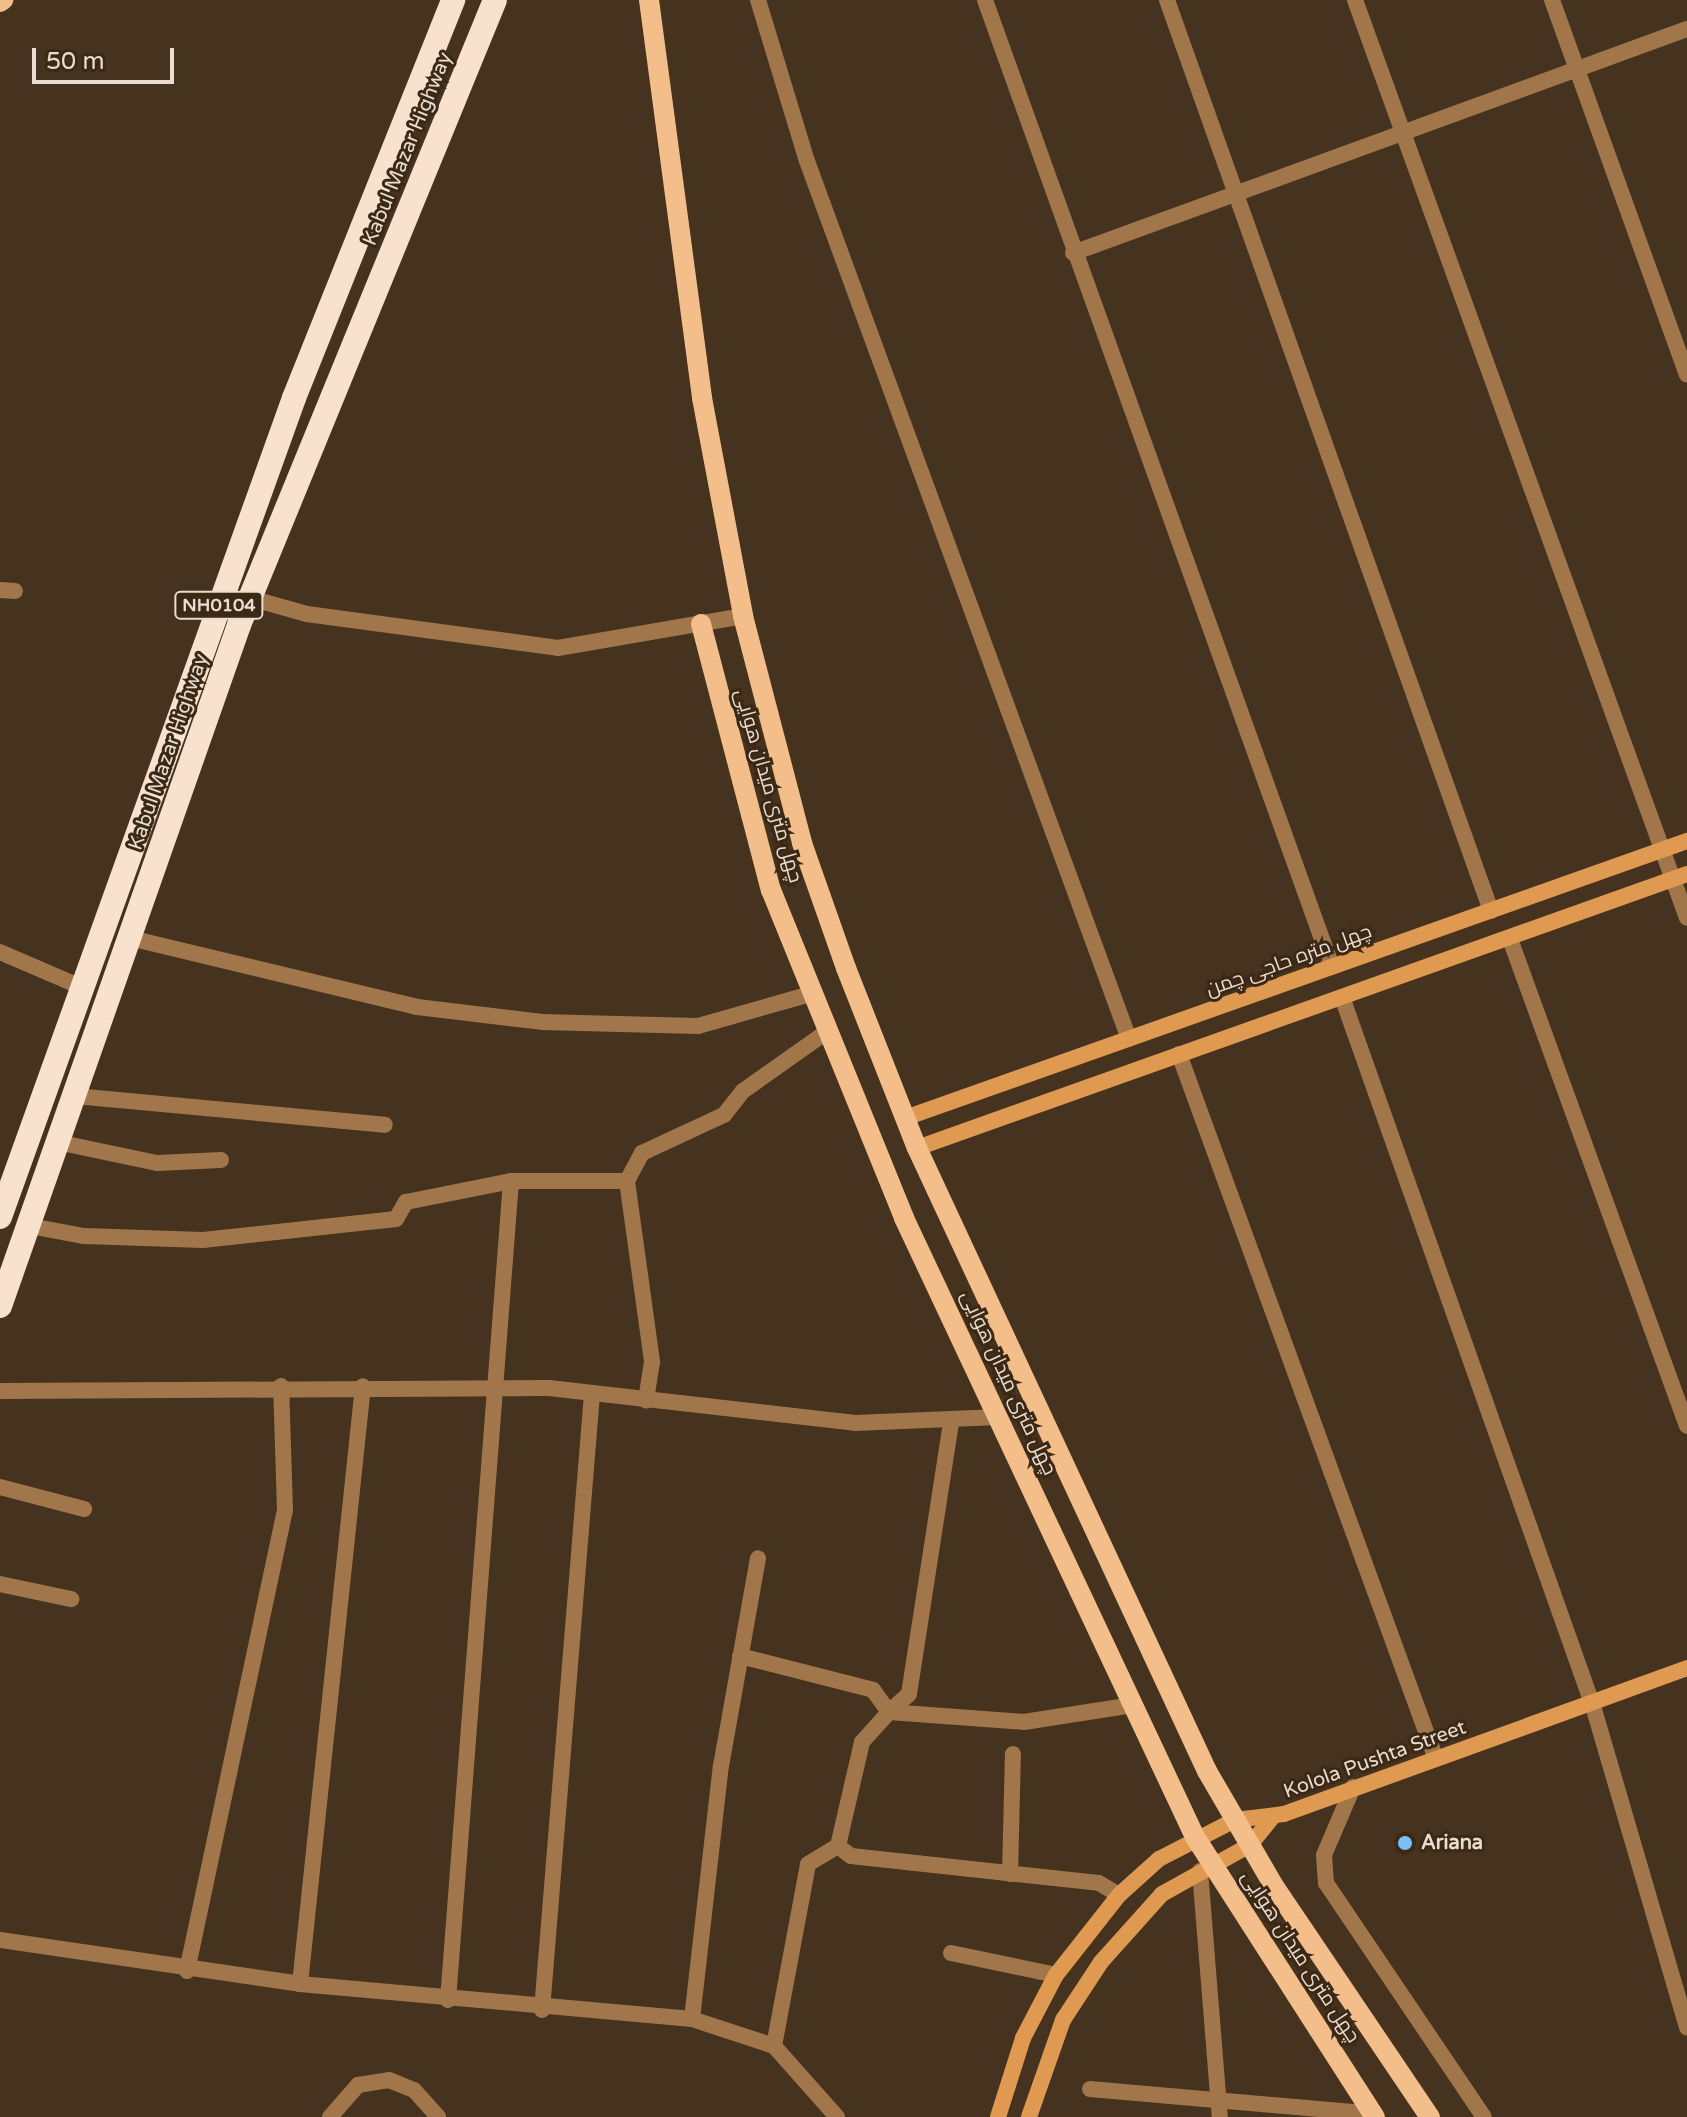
<!DOCTYPE html>
<html>
<head>
<meta charset="utf-8">
<style>
	body { margin:0 }
	#map { position:relative; width:1687px; height:2117px; overflow:hidden; background:#45321f; font-family:"Varela Round",Cairo,sans-serif }
	div>[style] { position:absolute }
	[style*='--x'] { left:calc(var(--x)*1px); top:calc(var(--y)*1px); width:calc(var(--w)*1px); rotate:calc(var(--a)*1deg) }
	.street>* { height:16px; margin:-8px; padding:0 8px; transform-origin:8px; border-radius:8px; background:#a2764b }
	.secondary>* { height:16px; margin:-8px; padding:0 8px; transform-origin:8px; border-radius:8px; background:#df9950 }
	.primary>* { height:20px; margin:-10px; padding:0 10px; transform-origin:10px; border-radius:10px; background:#f4be8a }
	.highway>* { height:24px; margin:-12px; padding:0 12px; transform-origin:12px; border-radius:12px; background:#f8e2ce }
	.dots>* { width:22px; height:22px; translate:-50% -50%; box-sizing:border-box; border:4px solid #3b2815; border-radius:50% }
	span { translate:-50% -50%; white-space:nowrap; text-align:center; line-height:1.15; -webkit-text-stroke:6px #3b2815; paint-order:stroke }
	.shield-label span { padding:2px 6px; background:#3b2815; border:2px solid; border-radius:6px; -webkit-text-stroke-width:0 }
	.shield-label { font-size:18px; color:#e9dcd1; font-weight:700 }
	.street-label { font-size:20px; color:#e9dcd1 }
	.poi-label { font-size:20px; color:#e9dcd1; font-weight:700 }
	.left { translate:0 -50%; text-align:left }
	.scale { position:absolute; left:32px; top:48px; width:142px; height:36px; box-sizing:border-box; border:4px solid #e9dcd1; border-top:0; padding-left:10px; font-size:24px; line-height:28px; white-space:nowrap; color:#e9dcd1; -webkit-text-stroke:6px #3b2815; paint-order:stroke }
</style>
</head>
<body>
<div id="map">
	<div class="street">
		<i style="--x:758;--y:0;--w:168;--a:73.1"></i>
		<i style="--x:807;--y:161;--w:935;--a:69.86"></i>
		<i style="--x:985;--y:0;--w:1027;--a:70.26"></i>
		<i style="--x:1167;--y:0;--w:967;--a:70.42"></i>
		<i style="--x:1355;--y:0;--w:976;--a:70.12"></i>
		<i style="--x:1552;--y:0;--w:398;--a:70.2"></i>
		<i style="--x:1073;--y:253;--w:654;--a:-20.04"></i>
		<i style="--x:0;--y:590;--w:15;--a:4"></i>
		<i style="--x:250;--y:598;--w:59;--a:15.7"></i>
		<i style="--x:307;--y:614;--w:253;--a:7.7"></i>
		<i style="--x:558;--y:648;--w:188;--a:-9.8"></i>
		<i style="--x:130;--y:938;--w:295;--a:13.5"></i>
		<i style="--x:417;--y:1007;--w:126;--a:6.8"></i>
		<i style="--x:542;--y:1022;--w:156;--a:1.5"></i>
		<i style="--x:698;--y:1026;--w:116;--a:-15.9"></i>
		<i style="--x:1510;--y:939;--w:518;--a:70.03"></i>
		<i style="--x:0;--y:952;--w:86;--a:23.3"></i>
		<i style="--x:1342;--y:997;--w:752;--a:70.51"></i>
		<i style="--x:1593;--y:1706;--w:335;--a:73.7"></i>
		<i style="--x:1179;--y:1054;--w:750;--a:69.97"></i>
		<i style="--x:75;--y:1096;--w:311;--a:5.3"></i>
		<i style="--x:57;--y:1142;--w:102;--a:11.9"></i>
		<i style="--x:157;--y:1163;--w:64;--a:-2.7"></i>
		<i style="--x:627;--y:1181;--w:183;--a:82.1"></i>
		<i style="--x:652;--y:1362;--w:39;--a:99"></i>
		<i style="--x:25;--y:1225;--w:60;--a:10.6"></i>
		<i style="--x:84;--y:1236;--w:119;--a:1.9"></i>
		<i style="--x:203;--y:1240;--w:194;--a:-6.2"></i>
		<i style="--x:396;--y:1219;--w:20;--a:-60"></i>
		<i style="--x:406;--y:1202;--w:107;--a:-11.3"></i>
		<i style="--x:511;--y:1181;--w:116;--a:0"></i>
		<i style="--x:627;--y:1181;--w:32;--a:-62"></i>
		<i style="--x:642;--y:1153;--w:90;--a:-24.9"></i>
		<i style="--x:724;--y:1115;--w:31;--a:-52"></i>
		<i style="--x:743;--y:1091;--w:100;--a:-35.3"></i>
		<i style="--x:0;--y:1391;--w:549;--a:-0.31"></i>
		<i style="--x:549;--y:1388;--w:308;--a:6.5"></i>
		<i style="--x:855;--y:1423;--w:143;--a:-2.4"></i>
		<i style="--x:0;--y:1487;--w:87;--a:14.7"></i>
		<i style="--x:0;--y:1584;--w:73;--a:11.9"></i>
		<i style="--x:740;--y:1656;--w:137;--a:14.3"></i>
		<i style="--x:873;--y:1690;--w:27;--a:54"></i>
		<i style="--x:889;--y:1712;--w:27;--a:-42"></i>
		<i style="--x:909;--y:1694;--w:273;--a:-81.2"></i>
		<i style="--x:1353;--y:1787;--w:74;--a:113.1"></i>
		<i style="--x:1324;--y:1855;--w:28;--a:86"></i>
		<i style="--x:1326;--y:1883;--w:282;--a:56"></i>
		<i style="--x:838;--y:1846;--w:107;--a:-77"></i>
		<i style="--x:862;--y:1742;--w:40;--a:-48"></i>
		<i style="--x:889;--y:1712;--w:135;--a:4.2"></i>
		<i style="--x:1024;--y:1722;--w:110;--a:-8.9"></i>
		<i style="--x:838;--y:1846;--w:16;--a:38"></i>
		<i style="--x:851;--y:1856;--w:249;--a:6.2"></i>
		<i style="--x:1099;--y:1883;--w:23;--a:31"></i>
		<i style="--x:1200;--y:1871;--w:247;--a:85.4"></i>
		<i style="--x:1010;--y:1874;--w:120;--a:-88.6"></i>
		<i style="--x:0;--y:1940;--w:303;--a:8.3"></i>
		<i style="--x:300;--y:1984;--w:394;--a:5.1"></i>
		<i style="--x:692;--y:2019;--w:86;--a:18.2"></i>
		<i style="--x:774;--y:2046;--w:95;--a:48.4"></i>
		<i style="--x:951;--y:1953;--w:107;--a:11.8"></i>
		<i style="--x:187;--y:1971;--w:471;--a:-78"></i>
		<i style="--x:285;--y:1510;--w:124;--a:-91.8"></i>
		<i style="--x:300;--y:1984;--w:601;--a:-83.99"></i>
		<i style="--x:448;--y:2000;--w:821;--a:-85.6"></i>
		<i style="--x:542;--y:2010;--w:618;--a:-85.36"></i>
		<i style="--x:692;--y:2019;--w:255;--a:-83.5"></i>
		<i style="--x:721;--y:1766;--w:211;--a:-79.9"></i>
		<i style="--x:774;--y:2046;--w:185;--a:-79.4"></i>
		<i style="--x:808;--y:1864;--w:35;--a:-31"></i>
		<i style="--x:1090;--y:2089;--w:284;--a:5"></i>
		<i style="--x:330;--y:2117;--w:43;--a:-48.8"></i>
		<i style="--x:358;--y:2085;--w:31;--a:-9"></i>
		<i style="--x:389;--y:2080;--w:27;--a:22"></i>
		<i style="--x:414;--y:2090;--w:36;--a:48"></i>
	</div>
	<div class="secondary">
		<i style="--x:905;--y:1118;--w:830;--a:-19.51"></i>
		<i style="--x:917;--y:1148;--w:817;--a:-19.59"></i>
		<i style="--x:998;--y:2117;--w:83;--a:-72.4"></i>
		<i style="--x:1023;--y:2038;--w:71;--a:-62.4"></i>
		<i style="--x:1056;--y:1975;--w:102;--a:-51.8"></i>
		<i style="--x:1119;--y:1895;--w:54;--a:-42"></i>
		<i style="--x:1159;--y:1859;--w:85;--a:-27.2"></i>
		<i style="--x:1235;--y:1820;--w:49;--a:-7"></i>
		<i style="--x:1284;--y:1814;--w:429;--a:-19.9"></i>
		<i style="--x:1029;--y:2117;--w:103;--a:-70.7"></i>
		<i style="--x:1063;--y:2020;--w:69;--a:-56.8"></i>
		<i style="--x:1101;--y:1962;--w:91;--a:-48.1"></i>
		<i style="--x:1162;--y:1894;--w:101;--a:-29.1"></i>
		<i style="--x:1250;--y:1845;--w:36;--a:-51"></i>
	</div>
	<div class="primary">
		<i style="--x:649;--y:0;--w:402;--a:82.4"></i>
		<i style="--x:702;--y:398;--w:222;--a:79.3"></i>
		<i style="--x:743;--y:616;--w:235;--a:75.4"></i>
		<i style="--x:802;--y:843;--w:133;--a:70.6"></i>
		<i style="--x:846;--y:968;--w:193;--a:68.5"></i>
		<i style="--x:917;--y:1148;--w:687;--a:65.04"></i>
		<i style="--x:1207;--y:1771;--w:133;--a:59.8"></i>
		<i style="--x:1274;--y:1886;--w:279;--a:56"></i>
		<i style="--x:0;--y:2;--w:4;--a:-34"></i>
		<i style="--x:701;--y:624;--w:275;--a:75.3"></i>
		<i style="--x:771;--y:890;--w:354;--a:67.9"></i>
		<i style="--x:904;--y:1218;--w:684;--a:64.82"></i>
		<i style="--x:1195;--y:1837;--w:333;--a:57.3"></i>
	</div>
	<div class="highway">
		<i style="--x:0;--y:1217;--w:870;--a:-70.25"></i>
		<i style="--x:294;--y:398;--w:429;--a:-68.2"></i>
		<i style="--x:0;--y:1306;--w:722;--a:-70.66"></i>
		<i style="--x:239;--y:625;--w:675;--a:-67.73"></i>
	</div>
	<div class="dots">
		<i style="left:1405px;top:1843px;background:#7abff8"></i>
	</div>
	<div class="shield-label">
		<span style="left:219px;top:605px">NH0104</span>
	</div>
	<div class="street-label">
		<span style="left:408px;top:149px;rotate:-68deg">Kabul Mazar Highway</span>
		<span style="left:169px;top:752px;rotate:-71deg">Kabul Mazar Highway</span>
		<span style="left:768px;top:786px;rotate:74deg">چهل متری میدان هوایی</span>
		<span style="left:1289px;top:961px;rotate:-20deg">چهل متره حاجی چمن</span>
		<span style="left:1008px;top:1383px;rotate:65deg">چهل متری میدان هوایی</span>
		<span style="left:1375px;top:1760px;rotate:-20deg">Kolola Pushta Street</span>
		<span style="left:1300px;top:1957px;rotate:57deg">چهل متری میدان هوایی</span>
	</div>
	<div class="poi-label">
		<span class="left" style="left:1421px;top:1843px">Ariana</span>
	</div>
	<div class="scale">50 m</div>
</div>
</body>
</html>
